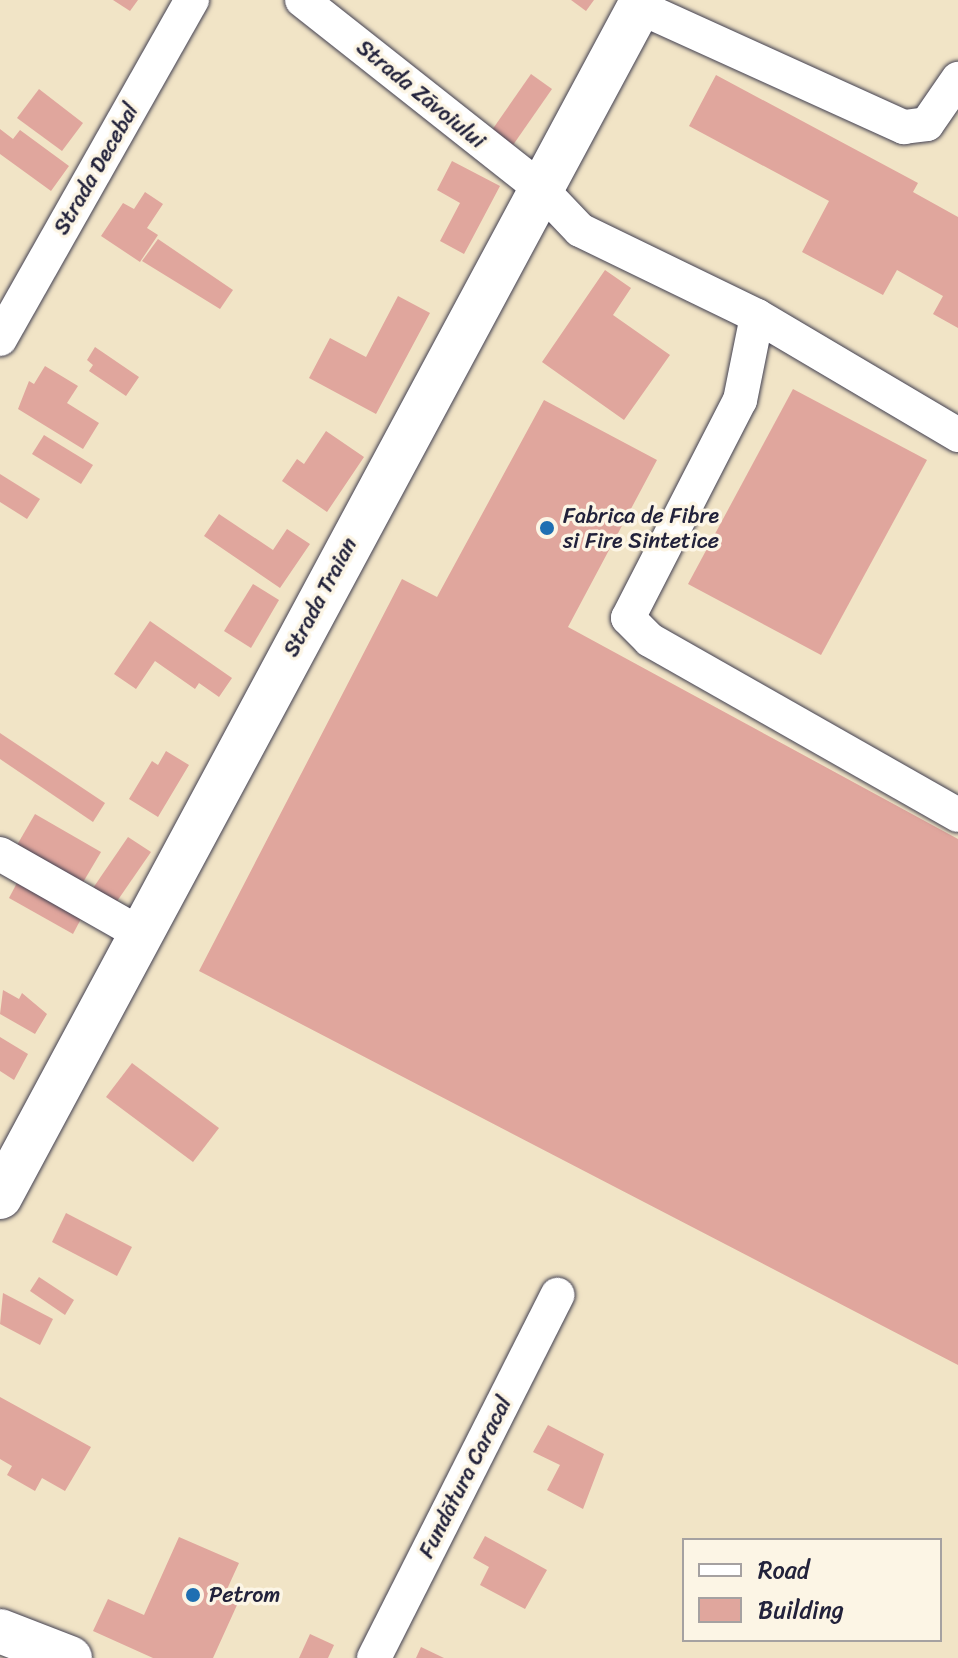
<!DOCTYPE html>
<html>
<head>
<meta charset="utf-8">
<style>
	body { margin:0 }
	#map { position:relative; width:958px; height:1658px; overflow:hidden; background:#f1e4c6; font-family:Sriracha,sans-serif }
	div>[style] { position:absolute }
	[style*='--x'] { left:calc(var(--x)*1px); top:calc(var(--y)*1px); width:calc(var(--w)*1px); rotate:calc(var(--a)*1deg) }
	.building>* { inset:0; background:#e0a69d }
	.roads { filter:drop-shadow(0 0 2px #413f50) drop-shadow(0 0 2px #413f50) }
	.minor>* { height:34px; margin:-17px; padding:0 17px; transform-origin:17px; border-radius:17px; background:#fff }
	.major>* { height:44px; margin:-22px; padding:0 22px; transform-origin:22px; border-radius:22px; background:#fff }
	.dots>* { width:22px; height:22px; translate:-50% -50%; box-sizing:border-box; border:4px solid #fcf5e5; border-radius:50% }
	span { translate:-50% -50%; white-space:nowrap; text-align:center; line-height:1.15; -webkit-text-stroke:7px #fcf5e5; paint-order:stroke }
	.street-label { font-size:22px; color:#22223b }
	.poi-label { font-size:22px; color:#22223b }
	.left { translate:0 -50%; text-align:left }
	.legend { position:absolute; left:682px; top:1538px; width:260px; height:104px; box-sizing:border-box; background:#fcf5e5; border:2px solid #a5a1a1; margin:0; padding:10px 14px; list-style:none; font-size:24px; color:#22223b }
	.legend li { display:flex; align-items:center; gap:16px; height:40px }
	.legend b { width:40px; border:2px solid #a5a1a1 }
</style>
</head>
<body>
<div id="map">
	<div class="building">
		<i style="clip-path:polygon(113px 0,138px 0,130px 11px)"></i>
		<i style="clip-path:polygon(571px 0,594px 0,586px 11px)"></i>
		<i style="clip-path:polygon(531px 74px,552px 89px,513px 145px,492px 130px)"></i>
		<i style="clip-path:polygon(716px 75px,918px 183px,913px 192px,958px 217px,958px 328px,933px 314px,943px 296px,897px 270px,883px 295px,802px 252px,829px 201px,689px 126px)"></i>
		<i style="clip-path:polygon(39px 89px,83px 123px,62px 151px,17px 118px)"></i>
		<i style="clip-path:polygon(0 129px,13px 139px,20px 130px,69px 166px,51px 191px,0 154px)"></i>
		<i style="clip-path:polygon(452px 161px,500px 186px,464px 254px,440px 241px,460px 203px,437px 190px)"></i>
		<i style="clip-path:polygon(145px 192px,163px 204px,147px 228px,158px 235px,140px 262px,101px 236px,123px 203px,134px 209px)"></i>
		<i style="clip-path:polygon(158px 239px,233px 290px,220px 309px,142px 261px)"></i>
		<i style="clip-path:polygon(605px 270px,631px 288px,613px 315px,670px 355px,624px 420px,542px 362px)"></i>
		<i style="clip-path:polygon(398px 296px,430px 313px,376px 414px,309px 378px,330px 338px,366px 357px)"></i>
		<i style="clip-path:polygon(95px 347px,139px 377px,126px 396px,89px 371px,93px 365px,87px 360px)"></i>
		<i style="clip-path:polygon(45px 366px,78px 386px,67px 403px,99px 423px,83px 449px,18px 409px,29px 381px,34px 384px)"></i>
		<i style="clip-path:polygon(793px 389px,927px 460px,821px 655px,688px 584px)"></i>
		<i style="clip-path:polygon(544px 400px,657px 460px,568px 627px,958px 839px,958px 1365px,199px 971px,402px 579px,437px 597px)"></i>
		<i style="clip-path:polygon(326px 431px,364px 457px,327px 512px,282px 481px,297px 459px,304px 464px)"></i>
		<i style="clip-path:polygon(44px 435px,93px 465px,81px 484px,32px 454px)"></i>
		<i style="clip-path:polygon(0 474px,40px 499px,27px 519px,0 502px)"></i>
		<i style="clip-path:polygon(219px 514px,273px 550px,287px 529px,310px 544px,280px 588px,204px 536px)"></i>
		<i style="clip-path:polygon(253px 584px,279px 600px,251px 648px,224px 631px)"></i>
		<i style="clip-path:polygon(150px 621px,232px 678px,219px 697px,199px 683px,195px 689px,155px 661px,136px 689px,114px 674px)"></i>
		<i style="clip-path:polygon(0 733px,105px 803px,93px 822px,0 759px)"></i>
		<i style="clip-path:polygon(166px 751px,189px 765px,158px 817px,129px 799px,152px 761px,158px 765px)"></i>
		<i style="clip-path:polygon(35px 814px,101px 852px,82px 884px,17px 845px)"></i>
		<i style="clip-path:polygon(128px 837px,151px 852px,113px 907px,91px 891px)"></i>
		<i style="clip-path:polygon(19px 879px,83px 915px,73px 934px,9px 898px)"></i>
		<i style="clip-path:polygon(3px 990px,19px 999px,22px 993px,47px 1014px,35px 1034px,0 1014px)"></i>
		<i style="clip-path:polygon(0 1037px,28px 1054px,14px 1080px,0 1071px)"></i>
		<i style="clip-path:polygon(132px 1063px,219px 1128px,193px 1162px,106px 1097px)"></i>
		<i style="clip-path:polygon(66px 1213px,132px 1247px,117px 1276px,52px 1242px)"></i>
		<i style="clip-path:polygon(39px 1277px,74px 1300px,65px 1315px,30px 1291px)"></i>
		<i style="clip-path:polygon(3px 1293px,53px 1319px,40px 1345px,0 1324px)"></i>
		<i style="clip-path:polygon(0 1397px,91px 1447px,65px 1491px,42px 1478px,35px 1491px,7px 1475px,12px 1466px,0 1459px)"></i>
		<i style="clip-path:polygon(548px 1425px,604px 1454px,583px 1509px,547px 1490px,560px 1465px,533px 1452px)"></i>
		<i style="clip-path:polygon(485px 1536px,547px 1570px,525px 1609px,480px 1585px,489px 1567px,473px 1558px)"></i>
		<i style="clip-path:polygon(179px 1537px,239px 1563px,223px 1598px,237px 1605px,213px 1658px,153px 1658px,93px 1631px,108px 1599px,144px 1615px)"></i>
		<i style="clip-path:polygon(310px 1634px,334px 1645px,328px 1658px,299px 1658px)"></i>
		<i style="clip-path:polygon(421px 1647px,444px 1658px,416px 1658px)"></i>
	</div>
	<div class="roads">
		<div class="minor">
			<i style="--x:302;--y:0;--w:303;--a:38.3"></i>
			<i style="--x:540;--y:188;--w:58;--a:46.4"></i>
			<i style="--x:580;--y:230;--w:197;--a:25.9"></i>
			<i style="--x:757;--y:316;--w:234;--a:30.6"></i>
			<i style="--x:639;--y:7;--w:291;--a:24.4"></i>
			<i style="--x:904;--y:127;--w:23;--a:-7"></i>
			<i style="--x:927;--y:124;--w:55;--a:-55.4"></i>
			<i style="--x:757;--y:316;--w:86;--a:101.4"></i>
			<i style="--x:740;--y:400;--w:245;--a:117.2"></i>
			<i style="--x:628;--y:618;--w:31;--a:45"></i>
			<i style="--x:650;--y:640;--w:354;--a:29.6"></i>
			<i style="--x:0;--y:339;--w:390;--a:-60.5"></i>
			<i style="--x:0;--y:854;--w:160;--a:29.6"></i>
			<i style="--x:374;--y:1658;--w:407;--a:-63.2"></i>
		</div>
		<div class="major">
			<i style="--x:0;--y:1197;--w:1359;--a:-61.76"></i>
			<i style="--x:0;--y:1631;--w:75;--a:21.1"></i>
		</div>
	</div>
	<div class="dots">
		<i style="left:547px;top:528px;background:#1f6fb2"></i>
		<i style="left:193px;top:1595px;background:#1f6fb2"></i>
	</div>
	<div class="street-label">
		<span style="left:421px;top:94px;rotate:39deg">Strada Zăvoiului</span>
		<span style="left:96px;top:169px;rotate:-60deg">Strada Decebal</span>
		<span style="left:320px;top:597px;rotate:-62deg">Strada Traian</span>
		<span style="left:465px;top:1477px;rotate:-63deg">Fundătura Caracal</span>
	</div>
	<div class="poi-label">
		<span class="left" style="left:563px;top:528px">Fabrica de Fibre<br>si Fire Sintetice</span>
		<span class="left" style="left:209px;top:1595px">Petrom</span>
	</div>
	<ul class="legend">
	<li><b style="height:10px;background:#fff"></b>Road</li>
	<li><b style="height:22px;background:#e0a69d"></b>Building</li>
	</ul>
</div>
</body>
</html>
